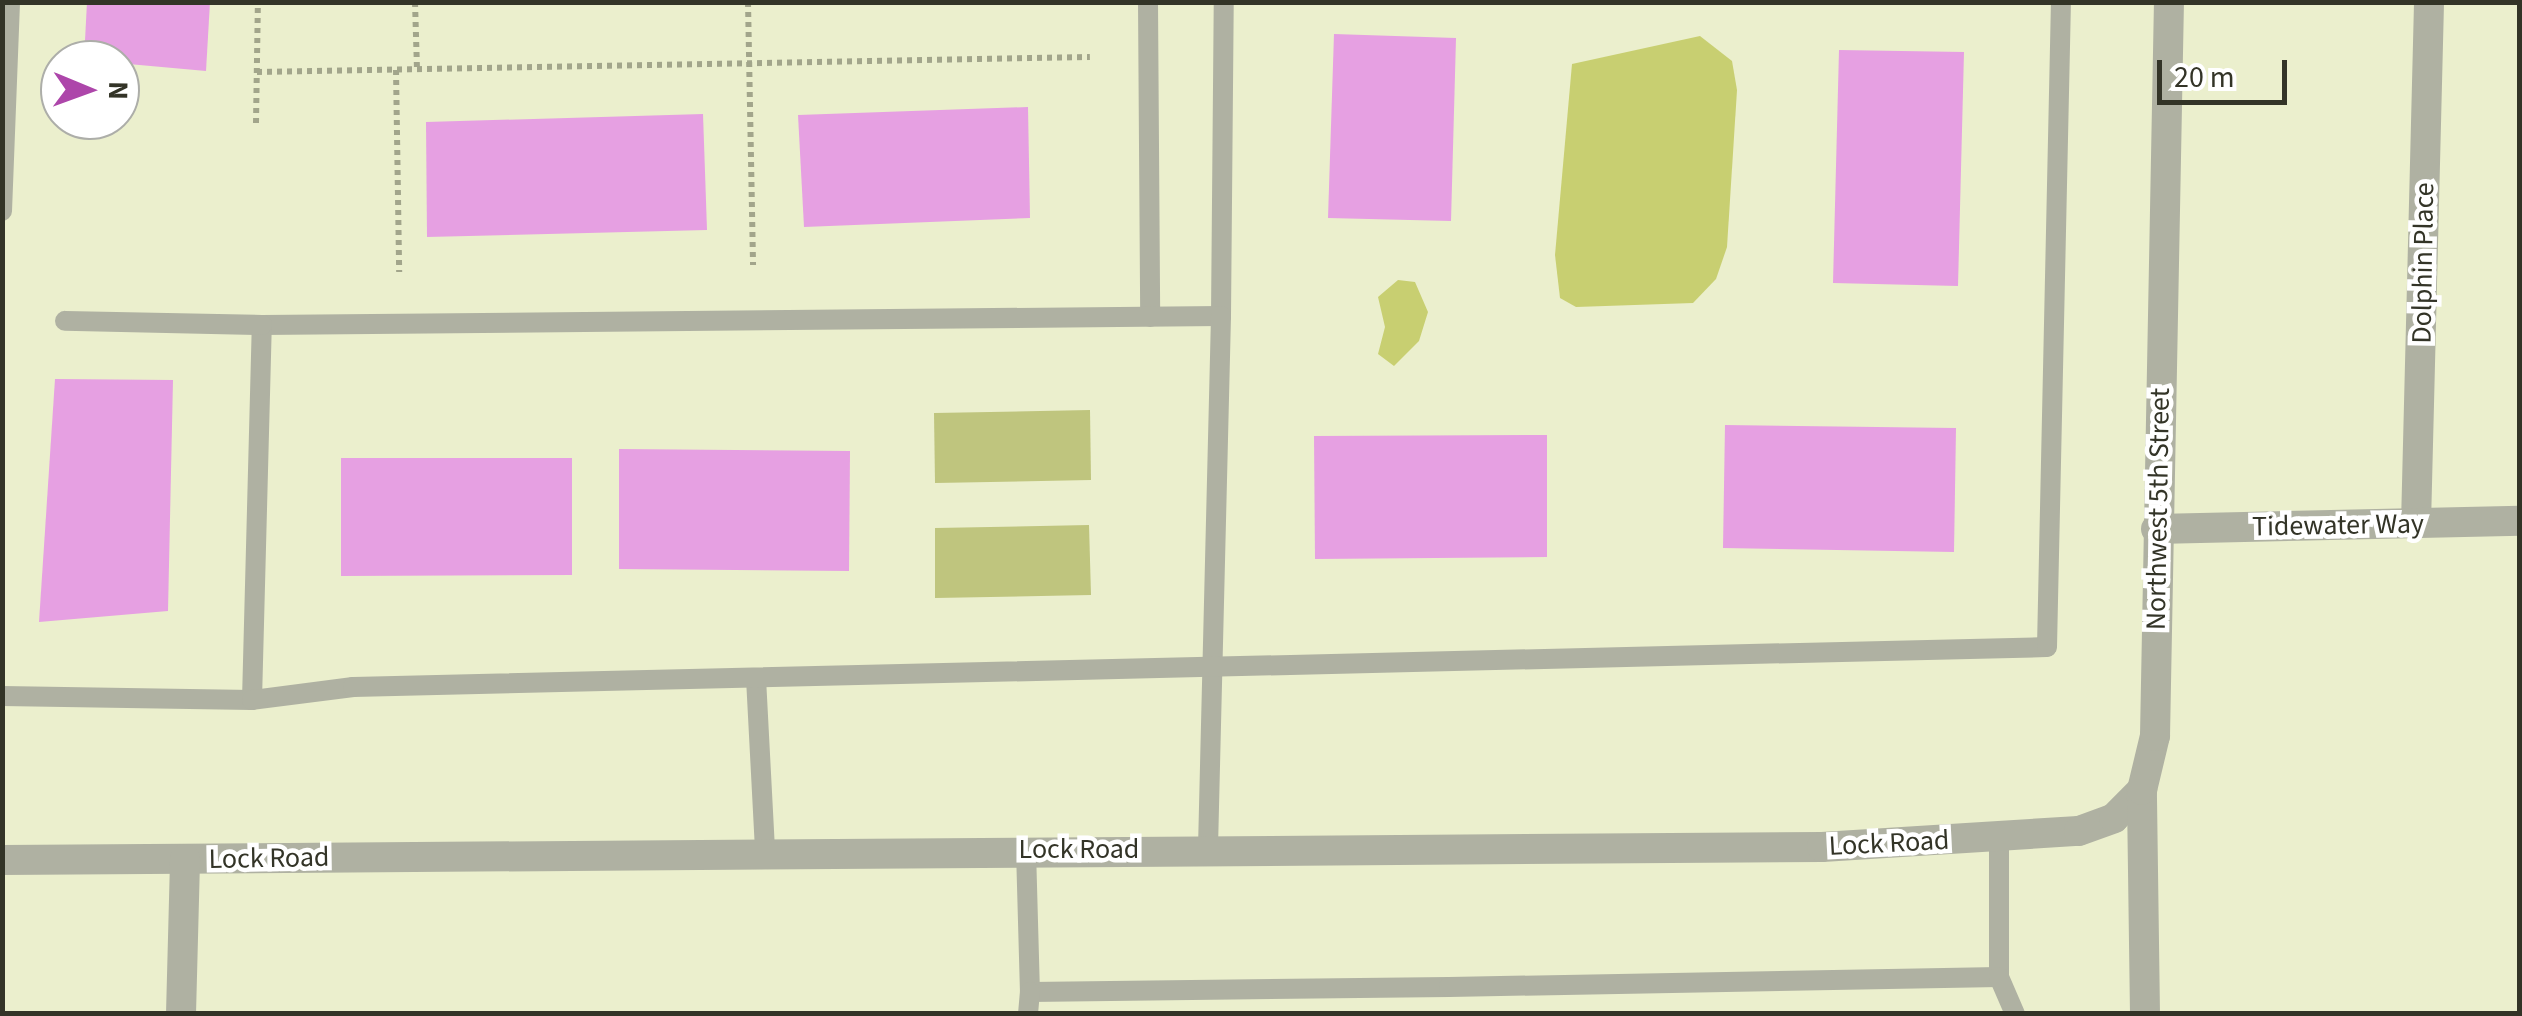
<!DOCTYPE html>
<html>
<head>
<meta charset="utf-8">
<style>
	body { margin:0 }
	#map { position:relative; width:2522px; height:1016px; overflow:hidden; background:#ebefcd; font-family:"Source Sans 3",sans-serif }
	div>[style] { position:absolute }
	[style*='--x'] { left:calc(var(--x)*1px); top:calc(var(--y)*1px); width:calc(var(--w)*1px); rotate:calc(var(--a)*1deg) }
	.green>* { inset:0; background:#bfc57e }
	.water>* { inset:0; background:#c8cf71 }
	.building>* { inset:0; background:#e6a0e2 }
	.path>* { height:6px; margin-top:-3px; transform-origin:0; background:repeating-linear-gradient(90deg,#a2a58b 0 5px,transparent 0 10px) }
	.lane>* { height:20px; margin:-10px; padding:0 10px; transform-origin:10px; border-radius:10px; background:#afb1a2 }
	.street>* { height:30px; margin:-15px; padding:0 15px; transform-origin:15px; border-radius:15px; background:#afb1a2 }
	span { translate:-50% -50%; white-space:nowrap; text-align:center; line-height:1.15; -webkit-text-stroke:9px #fff; paint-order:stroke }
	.street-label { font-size:28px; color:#333427 }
	.frame { position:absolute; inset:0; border:5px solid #333427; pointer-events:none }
	.north { position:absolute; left:40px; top:40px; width:100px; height:100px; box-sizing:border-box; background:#fff; border:2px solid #adaea9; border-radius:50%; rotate:91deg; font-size:28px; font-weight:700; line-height:40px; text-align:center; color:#333427 }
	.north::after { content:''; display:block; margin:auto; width:35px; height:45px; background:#ad46aa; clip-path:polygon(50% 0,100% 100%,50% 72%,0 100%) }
	.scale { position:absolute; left:2157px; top:60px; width:130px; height:45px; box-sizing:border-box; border:5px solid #333427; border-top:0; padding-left:12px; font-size:30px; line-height:35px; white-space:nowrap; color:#333427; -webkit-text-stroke:8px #fff; paint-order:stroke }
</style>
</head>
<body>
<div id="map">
	<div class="green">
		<i style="clip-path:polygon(1090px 410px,1091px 480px,935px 483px,934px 413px)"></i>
		<i style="clip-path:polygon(1089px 525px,1091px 595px,935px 598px,935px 528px)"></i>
	</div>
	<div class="water">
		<i style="clip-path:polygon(1700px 36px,1732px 61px,1737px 90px,1727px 247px,1716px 279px,1693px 303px,1576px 307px,1560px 298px,1555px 255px,1572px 64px)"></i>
		<i style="clip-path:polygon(1398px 280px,1415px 282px,1428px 312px,1419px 341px,1394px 366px,1378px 354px,1385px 327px,1378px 297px)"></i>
	</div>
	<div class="building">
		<i style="clip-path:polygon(87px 2px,210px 2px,206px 71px,84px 60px)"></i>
		<i style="clip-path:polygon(1334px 34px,1456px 38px,1451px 221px,1328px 218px)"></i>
		<i style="clip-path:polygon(1839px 50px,1964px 52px,1958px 286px,1833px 283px)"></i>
		<i style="clip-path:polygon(1028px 107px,1030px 218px,804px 227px,798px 115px)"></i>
		<i style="clip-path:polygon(703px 114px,707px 230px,427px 237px,426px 122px)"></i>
		<i style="clip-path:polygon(55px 379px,173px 380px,168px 611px,39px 622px)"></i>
		<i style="clip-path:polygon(1725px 425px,1956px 428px,1954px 552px,1723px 548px)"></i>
		<i style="clip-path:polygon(1547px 435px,1547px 557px,1315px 559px,1314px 436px)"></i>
		<i style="clip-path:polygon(619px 449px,850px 451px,849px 571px,619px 569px)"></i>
		<i style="clip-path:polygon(341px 458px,572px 458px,572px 575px,341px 576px)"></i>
	</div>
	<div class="path">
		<i style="--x:415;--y:2;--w:68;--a:88.3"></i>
		<i style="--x:748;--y:2;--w:263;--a:88.9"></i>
		<i style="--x:396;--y:70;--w:202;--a:89.1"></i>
		<i style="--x:257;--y:72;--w:833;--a:-1.03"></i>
		<i style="--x:256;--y:123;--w:121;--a:-89.1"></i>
	</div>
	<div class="lane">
		<i style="--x:1148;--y:2;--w:315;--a:89.6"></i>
		<i style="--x:2;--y:211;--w:209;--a:-87.8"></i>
		<i style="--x:1221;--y:316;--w:314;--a:-89.5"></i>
		<i style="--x:262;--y:325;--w:959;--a:-0.54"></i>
		<i style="--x:1221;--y:316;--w:532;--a:91.4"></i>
		<i style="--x:756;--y:678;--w:174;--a:87"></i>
		<i style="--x:2;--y:696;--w:250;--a:0.9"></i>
		<i style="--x:252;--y:700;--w:375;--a:-88.5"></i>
		<i style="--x:262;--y:325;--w:197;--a:-178.8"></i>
		<i style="--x:252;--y:700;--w:102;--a:-7.3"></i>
		<i style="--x:353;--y:687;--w:1694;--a:-1.35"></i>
		<i style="--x:2047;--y:647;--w:645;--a:-88.76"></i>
		<i style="--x:1026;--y:850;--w:142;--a:88.4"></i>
		<i style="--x:1030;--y:992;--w:419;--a:-0.7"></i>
		<i style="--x:1449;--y:987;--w:550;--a:-1.04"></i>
		<i style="--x:1999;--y:977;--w:141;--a:-90"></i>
		<i style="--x:1999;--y:977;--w:40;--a:66.6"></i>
		<i style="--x:1028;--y:1014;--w:22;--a:-85"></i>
	</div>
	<div class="street">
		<i style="--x:2416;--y:524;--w:522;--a:-88.57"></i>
		<i style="--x:2156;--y:529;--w:364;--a:-1.3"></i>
		<i style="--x:2;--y:860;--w:1820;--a:-0.41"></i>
		<i style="--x:1822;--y:847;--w:257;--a:-3.6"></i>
		<i style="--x:2079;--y:831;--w:37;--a:-20"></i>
		<i style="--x:2114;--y:818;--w:40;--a:-45"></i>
		<i style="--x:181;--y:1014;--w:155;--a:-88.5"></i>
		<i style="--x:2145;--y:1014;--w:224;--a:-90.8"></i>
		<i style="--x:2142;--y:790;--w:56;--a:-76.5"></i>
		<i style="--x:2155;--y:736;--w:734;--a:-88.91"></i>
	</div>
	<div class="street-label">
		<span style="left:2423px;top:263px;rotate:-89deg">Dolphin Place</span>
		<span style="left:2158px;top:509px;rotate:-89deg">Northwest 5th Street</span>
		<span style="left:2338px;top:525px;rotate:-1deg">Tidewater Way</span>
		<span style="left:1889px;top:843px;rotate:-3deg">Lock Road</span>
		<span style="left:1079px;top:849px">Lock Road</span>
		<span style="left:269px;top:858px;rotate:-1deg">Lock Road</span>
	</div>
	<div class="frame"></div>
	<div class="north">N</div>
	<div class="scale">20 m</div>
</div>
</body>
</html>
